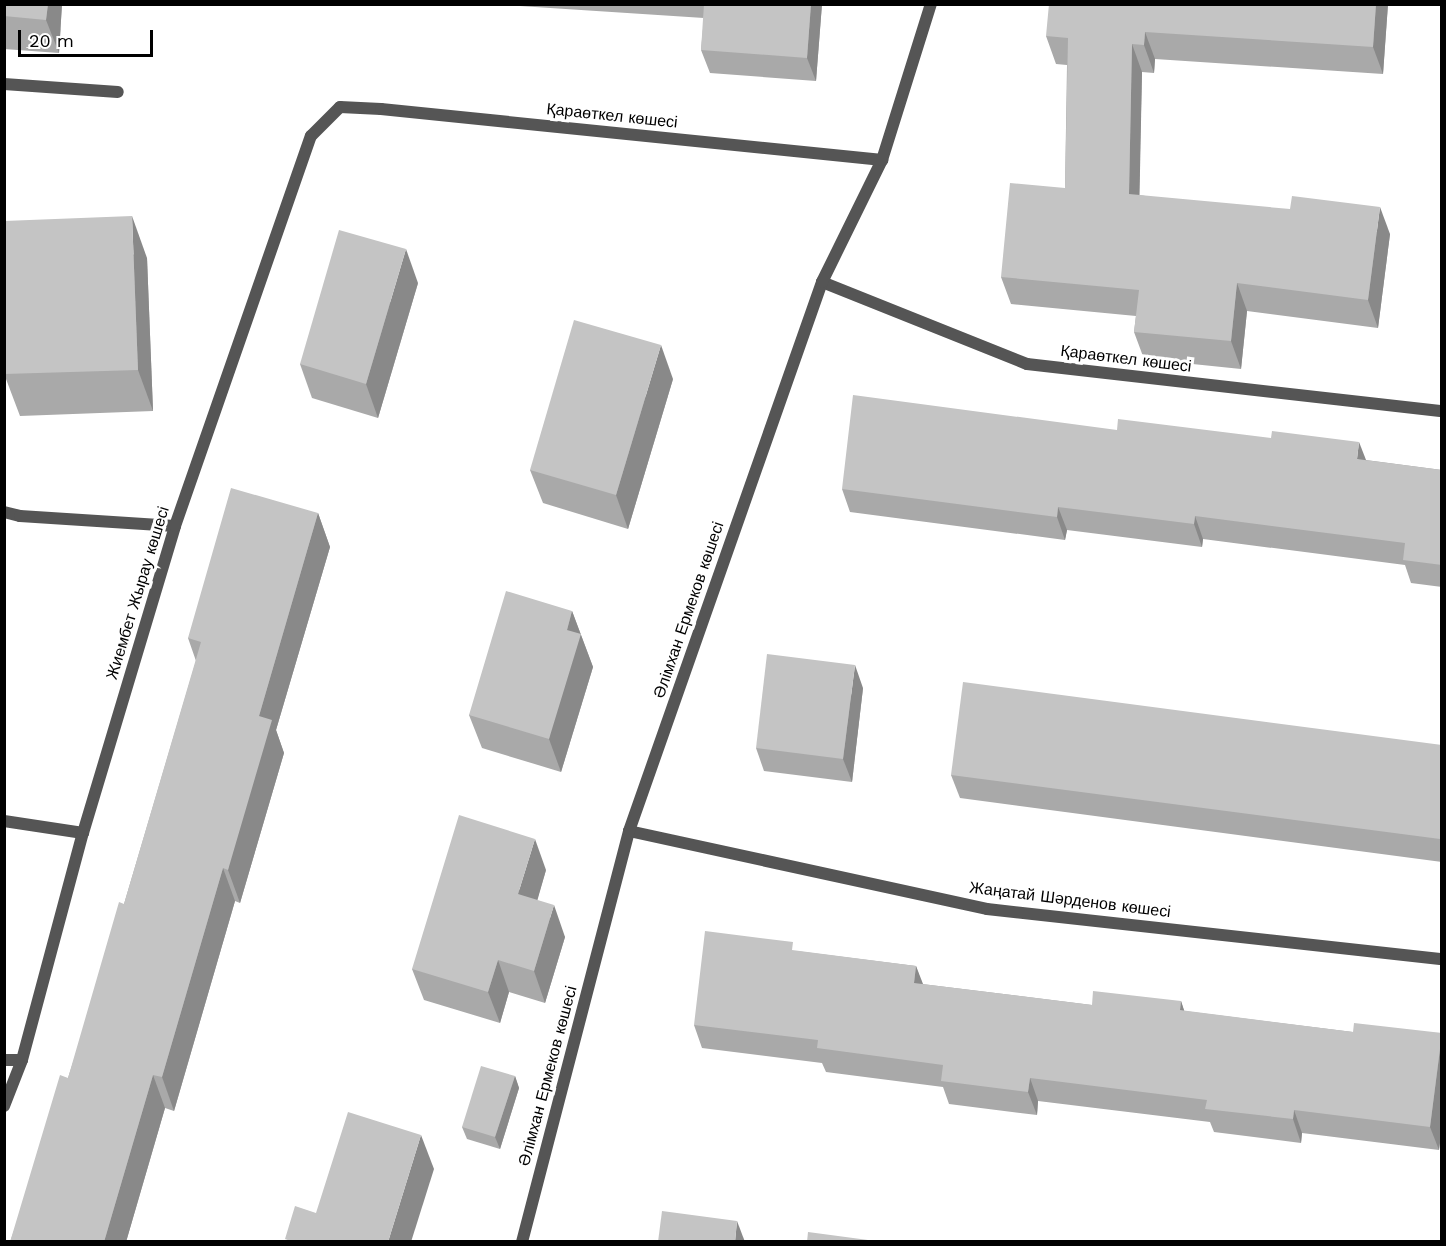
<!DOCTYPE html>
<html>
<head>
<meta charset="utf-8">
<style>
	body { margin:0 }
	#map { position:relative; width:1446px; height:1246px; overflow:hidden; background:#fff; font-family:"Work Sans",sans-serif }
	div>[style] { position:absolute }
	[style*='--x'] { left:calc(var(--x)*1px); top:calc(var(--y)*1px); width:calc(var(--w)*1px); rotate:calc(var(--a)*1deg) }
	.service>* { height:12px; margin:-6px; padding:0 6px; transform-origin:6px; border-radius:6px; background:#555 }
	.minor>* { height:12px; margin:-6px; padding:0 6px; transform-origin:6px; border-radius:6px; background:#555 }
	.wall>* { inset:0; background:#a9a9a9 }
	.shaded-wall>* { inset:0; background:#898989 }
	.building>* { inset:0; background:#c4c4c4 }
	span { translate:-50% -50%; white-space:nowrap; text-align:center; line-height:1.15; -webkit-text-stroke:6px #fff; paint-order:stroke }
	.street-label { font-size:16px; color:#000 }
	.frame { position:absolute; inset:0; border:6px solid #000; pointer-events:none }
	.scale { position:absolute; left:18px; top:30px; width:135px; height:27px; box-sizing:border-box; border:3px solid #000; border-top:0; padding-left:8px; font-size:18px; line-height:21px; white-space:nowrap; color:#000; -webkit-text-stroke:4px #fff; paint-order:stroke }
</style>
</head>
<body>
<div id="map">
	<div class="service">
		<i style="--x:4;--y:512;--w:16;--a:14"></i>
		<i style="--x:20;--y:516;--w:155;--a:3.7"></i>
		<i style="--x:4;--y:821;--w:80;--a:8.6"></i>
	</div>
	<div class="minor">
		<i style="--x:4;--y:84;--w:114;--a:4"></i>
		<i style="--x:822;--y:282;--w:221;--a:21.8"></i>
		<i style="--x:1027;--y:364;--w:418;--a:6.5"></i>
		<i style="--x:629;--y:831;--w:366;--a:12.3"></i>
		<i style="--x:987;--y:909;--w:458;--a:6.3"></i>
		<i style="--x:4;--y:1060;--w:18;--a:0"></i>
		<i style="--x:4;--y:1106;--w:49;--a:-68.6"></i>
		<i style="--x:22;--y:1060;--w:235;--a:-75"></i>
		<i style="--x:83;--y:833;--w:320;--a:-73.3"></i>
		<i style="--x:175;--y:526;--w:413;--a:-70.8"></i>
		<i style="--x:311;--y:136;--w:41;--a:-45"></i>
		<i style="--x:340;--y:107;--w:41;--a:2.8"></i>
		<i style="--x:381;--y:109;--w:504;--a:5.81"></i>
		<i style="--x:522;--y:1242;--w:425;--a:-75.4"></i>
		<i style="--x:629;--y:831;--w:582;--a:-70.63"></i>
		<i style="--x:822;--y:282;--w:136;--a:-63.8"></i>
		<i style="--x:882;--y:160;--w:164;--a:-72.6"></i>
	</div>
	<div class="wall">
		<i style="clip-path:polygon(4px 4px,62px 4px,59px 53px,4px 49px)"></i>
		<i style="clip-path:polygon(487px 4px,822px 4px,816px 81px,710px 73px,701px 50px,704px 18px)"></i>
		<i style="clip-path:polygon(1388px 4px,1383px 74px,1155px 59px,1154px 73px,1142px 72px,1139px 195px,1390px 234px,1378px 328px,1247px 311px,1241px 369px,1144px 359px,1134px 332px,1136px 316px,1011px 304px,1001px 277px,1065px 188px,1067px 65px,1056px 64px,1046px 36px)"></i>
		<i style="clip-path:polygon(4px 221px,147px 258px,153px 411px,20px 416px,6px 379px,4px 379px)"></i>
		<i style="clip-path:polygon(418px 283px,378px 418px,312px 398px,300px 364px)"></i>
		<i style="clip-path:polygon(673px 379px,628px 529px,543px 503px,530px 470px)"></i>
		<i style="clip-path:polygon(1366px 460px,1442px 470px,1442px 587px,1411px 583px,1405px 565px,1203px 539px,1202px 547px,1067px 530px,1065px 540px,850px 512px,842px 489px)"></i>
		<i style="clip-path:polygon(318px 513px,330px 547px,276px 730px,284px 753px,240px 903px,235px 901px,174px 1111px,165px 1108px,126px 1242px,10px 1242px,68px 1078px,124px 904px,196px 661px,188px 638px)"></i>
		<i style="clip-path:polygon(572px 611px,593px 667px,561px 772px,482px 748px,469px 715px)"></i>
		<i style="clip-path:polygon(863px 688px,852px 782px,764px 771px,756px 748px)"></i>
		<i style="clip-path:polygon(1442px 745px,1442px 862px,960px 798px,951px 775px)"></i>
		<i style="clip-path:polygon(546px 870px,537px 900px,565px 937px,545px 1003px,509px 992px,500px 1023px,424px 1000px,412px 969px)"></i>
		<i style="clip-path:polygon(796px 951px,916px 966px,922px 984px,1092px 1005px,1181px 1001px,1184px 1011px,1353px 1032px,1442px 1033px,1442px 1127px,1439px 1150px,1302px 1133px,1301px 1143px,1214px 1132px,1210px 1122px,1038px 1101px,1037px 1115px,949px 1104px,943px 1087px,826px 1072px,822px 1063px,702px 1048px,694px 1025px)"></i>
		<i style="clip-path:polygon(515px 1076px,519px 1088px,500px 1149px,467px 1139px,462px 1127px)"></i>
	</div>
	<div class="shaded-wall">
		<i style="clip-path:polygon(48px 4px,62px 4px,59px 53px,46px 20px)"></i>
		<i style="clip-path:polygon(811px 4px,822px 4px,816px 81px,807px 58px)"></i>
		<i style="clip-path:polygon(1376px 4px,1388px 4px,1383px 74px,1373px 47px)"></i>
		<i style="clip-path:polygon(1145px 32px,1155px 59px,1154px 73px,1144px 45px)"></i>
		<i style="clip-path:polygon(1132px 44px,1142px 72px,1139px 221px,1129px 194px)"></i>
		<i style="clip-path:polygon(1380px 207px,1390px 234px,1378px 328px,1368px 300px)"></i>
		<i style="clip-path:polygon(132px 216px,147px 258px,153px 411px,138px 370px)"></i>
		<i style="clip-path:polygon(406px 249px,418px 283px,378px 418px,366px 384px)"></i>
		<i style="clip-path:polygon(1237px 283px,1247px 311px,1241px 369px,1231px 341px)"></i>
		<i style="clip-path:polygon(661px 345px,673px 379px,628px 529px,616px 495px)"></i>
		<i style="clip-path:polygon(1359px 442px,1368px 465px,1357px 459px)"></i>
		<i style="clip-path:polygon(1058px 507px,1067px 530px,1065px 540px,1057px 517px)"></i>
		<i style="clip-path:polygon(318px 513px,330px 547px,276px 730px,284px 753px,240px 903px,228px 870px,259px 716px)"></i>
		<i style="clip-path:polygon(1195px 516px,1203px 539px,1202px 547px,1194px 524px)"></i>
		<i style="clip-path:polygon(572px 611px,593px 667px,561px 772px,549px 739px,567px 630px)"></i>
		<i style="clip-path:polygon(855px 665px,863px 688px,852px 782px,843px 759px)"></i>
		<i style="clip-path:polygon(1442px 825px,1442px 844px,1440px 839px)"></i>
		<i style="clip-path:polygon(535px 839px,546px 870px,530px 926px,518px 894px)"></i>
		<i style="clip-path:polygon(223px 868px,235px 901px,174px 1111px,162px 1077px)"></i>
		<i style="clip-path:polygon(554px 905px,565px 937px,545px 1003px,534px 971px)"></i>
		<i style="clip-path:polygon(498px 960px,509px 992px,500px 1023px,488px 992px)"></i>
		<i style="clip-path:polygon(916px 966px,925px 989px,914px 983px)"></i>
		<i style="clip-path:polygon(1181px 1001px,1189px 1025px,1180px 1010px)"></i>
		<i style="clip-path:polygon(1442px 1035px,1442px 1127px,1439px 1150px,1430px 1127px)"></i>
		<i style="clip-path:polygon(153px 1075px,165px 1108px,126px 1242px,104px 1242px)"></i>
		<i style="clip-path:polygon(515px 1076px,519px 1088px,500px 1149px,495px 1137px)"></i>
		<i style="clip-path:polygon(1030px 1078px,1038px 1101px,1037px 1115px,1028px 1092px)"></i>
		<i style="clip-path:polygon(1294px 1110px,1302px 1133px,1301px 1143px,1293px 1119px)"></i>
		<i style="clip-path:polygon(421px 1135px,434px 1169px,411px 1242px,388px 1242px)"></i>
		<i style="clip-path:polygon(737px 1221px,745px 1242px,735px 1242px)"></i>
	</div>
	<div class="building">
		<i style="clip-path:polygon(4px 4px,48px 4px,46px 20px,4px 16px)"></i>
		<i style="clip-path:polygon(704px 4px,811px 4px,807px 58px,701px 50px)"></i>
		<i style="clip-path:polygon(1049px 4px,1376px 4px,1373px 47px,1145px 32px,1144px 45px,1132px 44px,1129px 194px,1290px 209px,1292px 196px,1380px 207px,1368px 300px,1237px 283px,1231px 341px,1134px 332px,1139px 290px,1001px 277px,1010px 183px,1065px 188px,1068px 38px,1046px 36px)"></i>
		<i style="clip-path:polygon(132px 216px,138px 370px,4px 374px,4px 221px)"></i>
		<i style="clip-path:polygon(339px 230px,406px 249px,366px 384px,300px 364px)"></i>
		<i style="clip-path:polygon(574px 320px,661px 345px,616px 495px,530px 470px)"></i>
		<i style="clip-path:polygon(853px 395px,1117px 430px,1118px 419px,1271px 438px,1272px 431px,1359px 442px,1357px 459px,1442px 470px,1442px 565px,1403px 560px,1405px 543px,1195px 516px,1194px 524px,1058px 507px,1057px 517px,842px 489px)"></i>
		<i style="clip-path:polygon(231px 488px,318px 513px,259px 716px,272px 720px,228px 870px,223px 868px,162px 1077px,153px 1075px,104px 1242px,10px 1242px,60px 1075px,68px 1078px,119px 902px,124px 904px,201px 642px,188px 638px)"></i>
		<i style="clip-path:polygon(506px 591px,572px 611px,567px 630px,581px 634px,549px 739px,469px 715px)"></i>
		<i style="clip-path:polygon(767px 654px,855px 665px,843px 759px,756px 748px)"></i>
		<i style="clip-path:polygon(963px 682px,1442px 745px,1442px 825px,1440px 839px,951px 775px)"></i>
		<i style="clip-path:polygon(459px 815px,535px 839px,518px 894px,554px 905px,534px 971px,498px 960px,488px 992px,412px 969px)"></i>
		<i style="clip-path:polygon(705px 931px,793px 942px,792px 950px,916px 966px,914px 983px,1092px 1005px,1093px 991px,1181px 1001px,1180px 1010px,1353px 1032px,1354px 1023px,1442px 1033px,1430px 1127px,1294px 1110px,1293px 1119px,1205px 1109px,1207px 1100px,1030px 1078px,1028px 1092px,941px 1081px,943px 1065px,817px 1048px,818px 1040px,694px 1025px)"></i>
		<i style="clip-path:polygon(481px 1066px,515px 1076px,495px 1137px,462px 1127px)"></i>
		<i style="clip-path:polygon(348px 1112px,421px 1135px,388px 1242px,293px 1242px,285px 1239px,295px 1206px,316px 1213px)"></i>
		<i style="clip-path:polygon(662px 1211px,737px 1221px,735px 1242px,658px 1242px)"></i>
		<i style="clip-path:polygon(808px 1232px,883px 1242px,807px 1242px)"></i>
	</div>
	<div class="street-label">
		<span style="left:612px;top:116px;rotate:6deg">Қараөткел көшесі</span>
		<span style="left:1126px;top:359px;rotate:7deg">Қараөткел көшесі</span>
		<span style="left:138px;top:593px;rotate:-73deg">Жиембет Жырау көшесі</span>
		<span style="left:689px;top:610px;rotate:-71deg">Әлімхан Ермеков көшесі</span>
		<span style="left:1070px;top:900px;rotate:7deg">Жаңатай Шәрденов көшесі</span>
		<span style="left:548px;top:1076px;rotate:-75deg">Әлімхан Ермеков көшесі</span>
	</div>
	<div class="frame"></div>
	<div class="scale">20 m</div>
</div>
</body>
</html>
